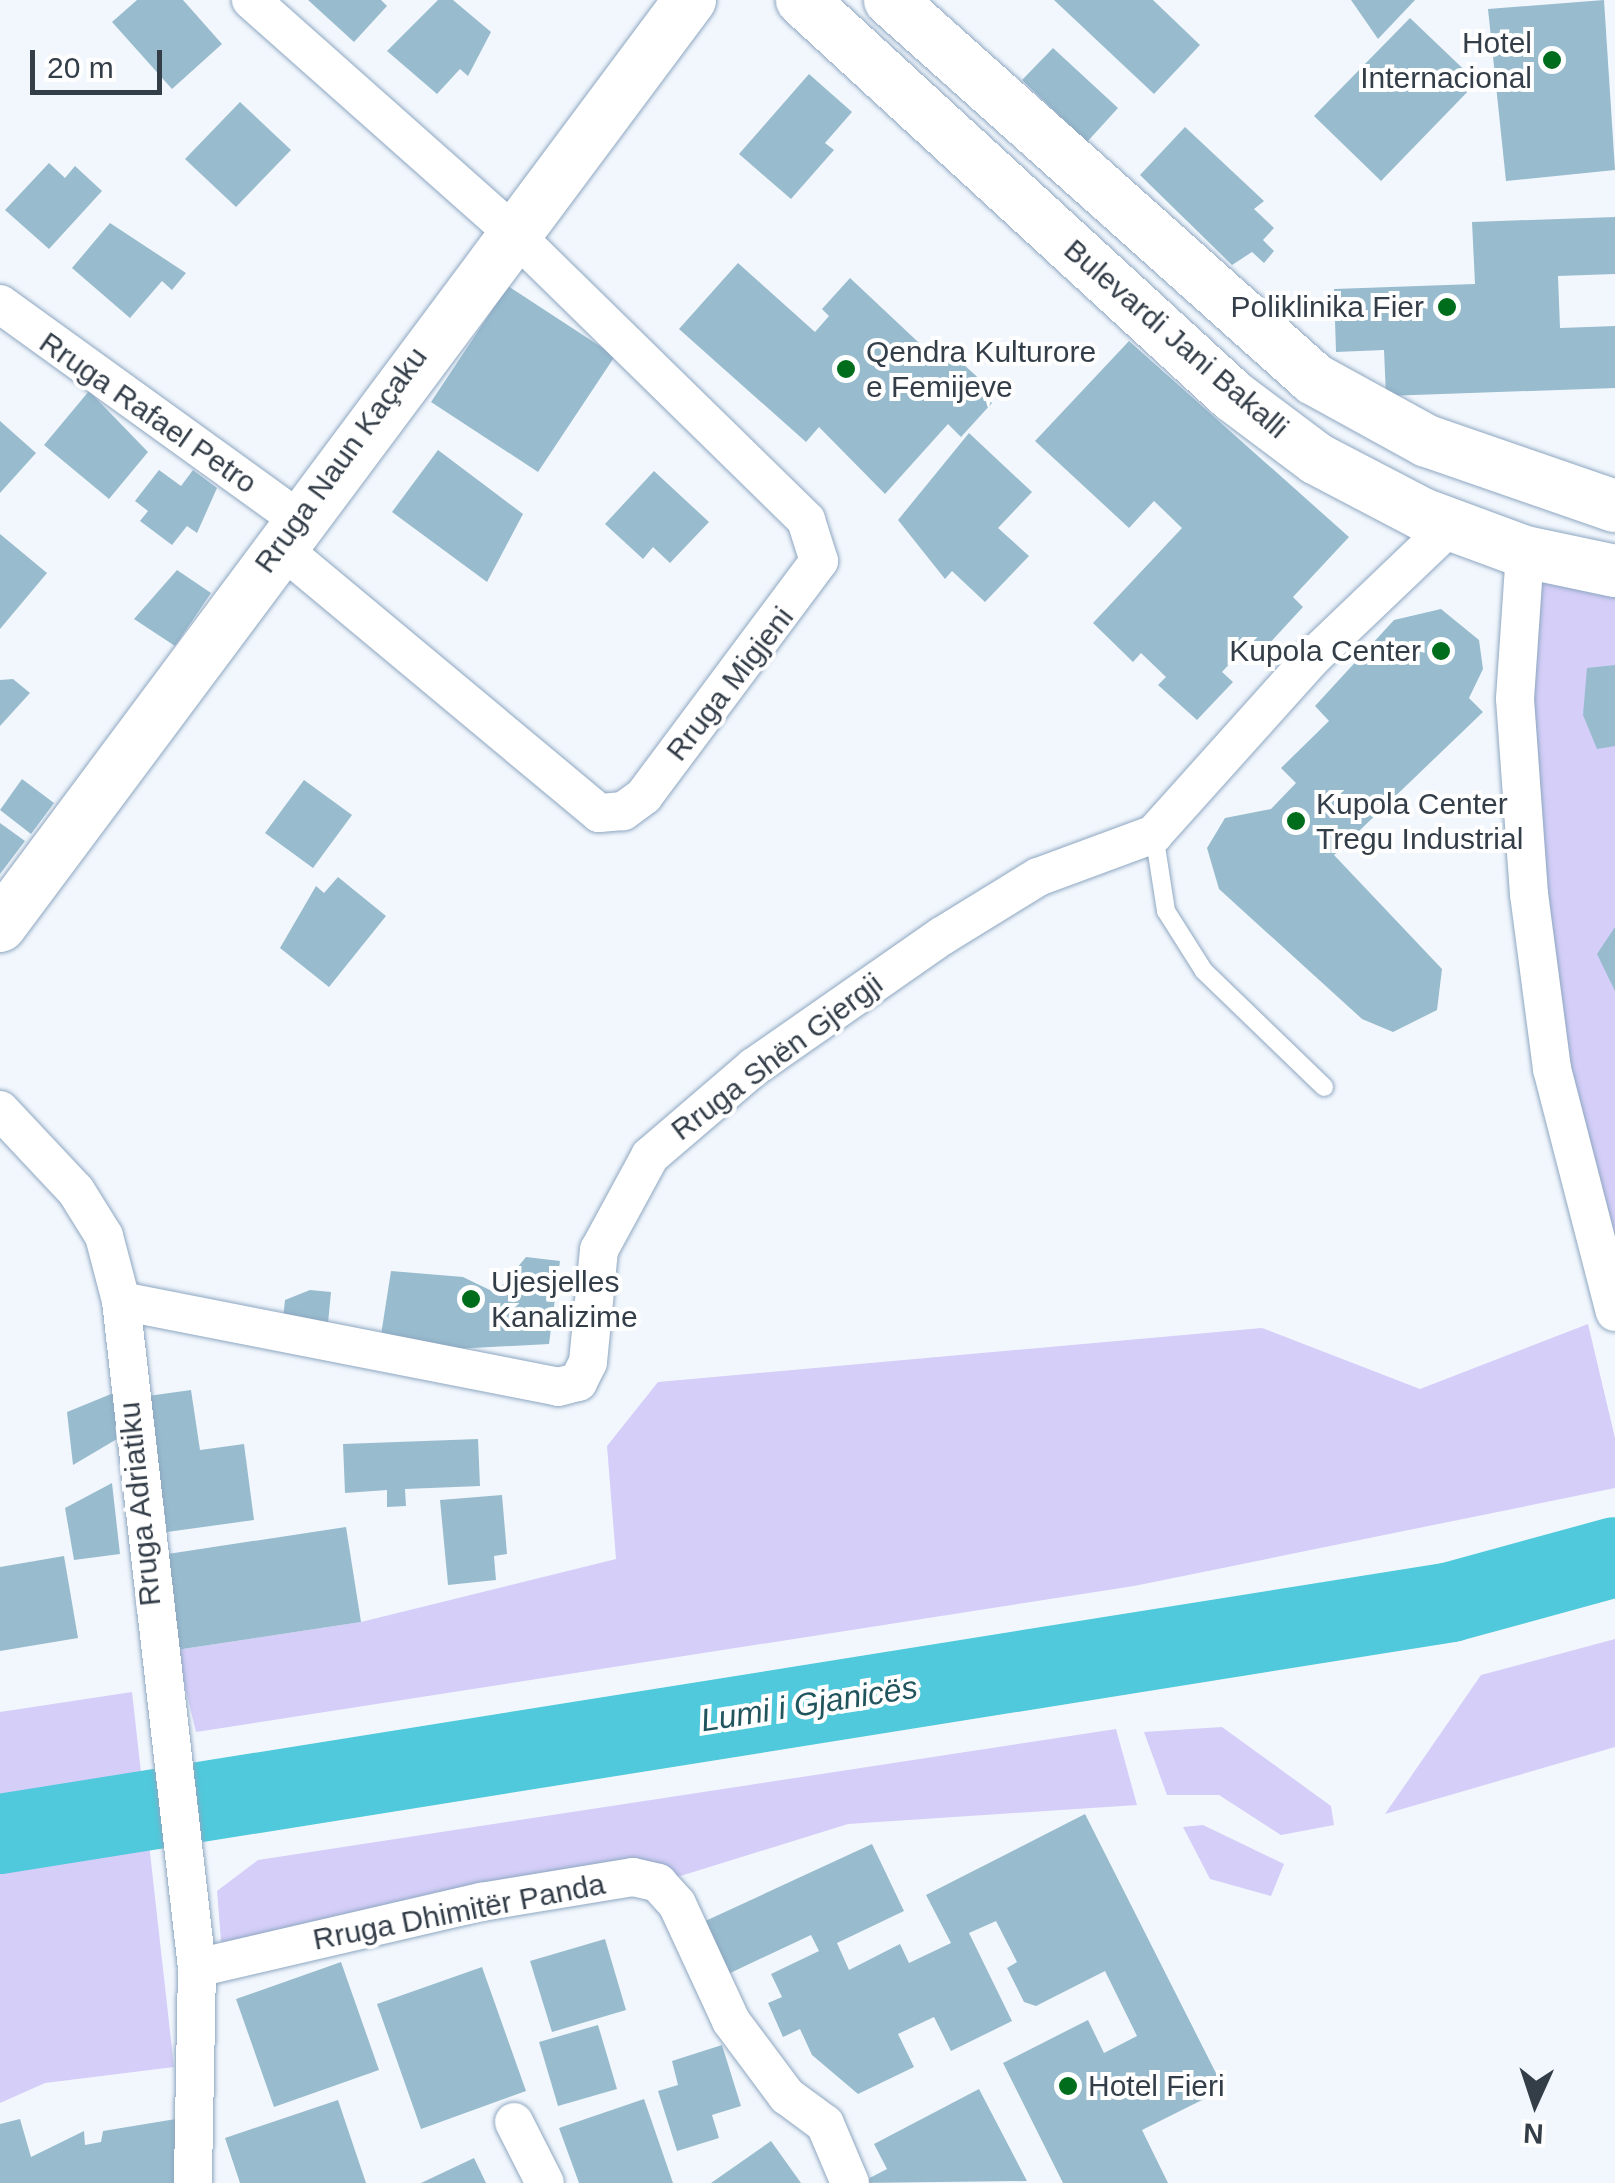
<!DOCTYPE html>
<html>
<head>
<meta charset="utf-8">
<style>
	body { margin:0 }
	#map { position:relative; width:1615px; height:2183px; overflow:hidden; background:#f2f7fd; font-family:Arial,sans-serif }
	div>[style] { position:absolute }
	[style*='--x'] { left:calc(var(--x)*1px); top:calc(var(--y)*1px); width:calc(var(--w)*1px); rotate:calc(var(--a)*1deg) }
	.green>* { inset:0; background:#d4cef8 }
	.river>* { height:80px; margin:-40px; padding:0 40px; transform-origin:40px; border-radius:40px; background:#4fc9db }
	.building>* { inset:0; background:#98bcce }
	.roads { filter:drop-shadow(0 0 2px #8ea7c1) drop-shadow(0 0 2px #8ea7c1) }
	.lane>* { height:18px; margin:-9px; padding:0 9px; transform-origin:9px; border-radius:9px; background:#fff }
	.street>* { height:38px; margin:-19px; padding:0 19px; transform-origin:19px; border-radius:19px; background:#fff }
	.secondary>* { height:52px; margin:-26px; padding:0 26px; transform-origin:26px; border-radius:26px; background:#fff }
	.dots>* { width:28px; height:28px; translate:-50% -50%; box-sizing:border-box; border:5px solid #fff; border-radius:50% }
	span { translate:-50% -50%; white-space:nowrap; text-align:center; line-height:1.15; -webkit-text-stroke:8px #fff; paint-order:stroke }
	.poi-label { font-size:30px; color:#343e49 }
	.right { translate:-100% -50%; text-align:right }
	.left { translate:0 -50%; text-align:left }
	.street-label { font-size:30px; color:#343e49 }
	.water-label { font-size:32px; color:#21555d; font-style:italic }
	.north { position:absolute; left:1485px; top:2053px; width:100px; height:100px; -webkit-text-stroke:8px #fff; paint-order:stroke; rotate:183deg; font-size:28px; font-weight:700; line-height:40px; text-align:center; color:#343e49 }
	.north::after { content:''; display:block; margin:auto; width:35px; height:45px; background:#343e49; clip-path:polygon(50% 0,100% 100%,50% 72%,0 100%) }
	.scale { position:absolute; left:30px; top:50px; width:132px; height:45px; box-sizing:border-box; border:5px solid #343e49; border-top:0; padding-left:12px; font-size:30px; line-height:35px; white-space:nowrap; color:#343e49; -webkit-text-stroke:8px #fff; paint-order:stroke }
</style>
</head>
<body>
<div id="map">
	<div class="green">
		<i style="clip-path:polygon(1538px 566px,1615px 578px,1615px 1255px,1567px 1069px,1528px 699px)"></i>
		<i style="clip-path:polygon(1588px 1324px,1615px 1438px,1615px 1488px,1134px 1586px,196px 1732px,176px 1650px,361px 1622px,616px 1559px,607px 1446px,658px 1382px,1262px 1328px,1420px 1389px)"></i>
		<i style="clip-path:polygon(1615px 1639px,1615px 1747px,1385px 1814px,1481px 1675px)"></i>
		<i style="clip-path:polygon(132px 1692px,174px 2067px,45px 2083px,0 2103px,0 1712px)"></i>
		<i style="clip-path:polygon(1222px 1727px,1331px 1806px,1334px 1825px,1281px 1835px,1219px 1795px,1167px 1795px,1144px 1732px)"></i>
		<i style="clip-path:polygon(1116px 1729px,1137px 1805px,848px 1824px,658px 1883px,231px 1960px,221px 1941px,217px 1891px,258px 1860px)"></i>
		<i style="clip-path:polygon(1203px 1825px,1284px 1864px,1271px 1896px,1210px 1879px,1183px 1827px)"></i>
	</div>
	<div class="river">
		<i style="--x:0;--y:1834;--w:1469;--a:-9.08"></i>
		<i style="--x:1451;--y:1602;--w:170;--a:-15.3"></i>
	</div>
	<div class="building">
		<i style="clip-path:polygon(137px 0,183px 0,222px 44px,172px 89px,112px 22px)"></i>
		<i style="clip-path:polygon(308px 0,381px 0,387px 6px,354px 42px)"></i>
		<i style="clip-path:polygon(438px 0,453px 0,491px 32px,468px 76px,460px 69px,437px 94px,387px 51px)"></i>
		<i style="clip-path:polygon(1054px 0,1153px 0,1200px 45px,1154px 94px)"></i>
		<i style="clip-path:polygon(1351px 0,1415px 0,1378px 39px)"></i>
		<i style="clip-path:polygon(1604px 0,1615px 170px,1506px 181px,1488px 9px)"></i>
		<i style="clip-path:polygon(1410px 18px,1477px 82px,1381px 181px,1314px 116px)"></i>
		<i style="clip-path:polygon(1053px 48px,1118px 108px,1087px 142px,1022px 80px)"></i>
		<i style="clip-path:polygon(809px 74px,852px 112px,825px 143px,834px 150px,791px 199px,739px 154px)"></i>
		<i style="clip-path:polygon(240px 102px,291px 150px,236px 207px,185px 159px)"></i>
		<i style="clip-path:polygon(1185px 127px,1264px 201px,1254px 209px,1274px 228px,1263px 240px,1274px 251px,1264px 263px,1252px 252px,1232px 265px,1140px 175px)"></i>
		<i style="clip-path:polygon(49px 163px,65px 178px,75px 166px,102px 191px,49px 249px,5px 210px)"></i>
		<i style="clip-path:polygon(1615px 217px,1615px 274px,1558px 276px,1560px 328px,1615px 326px,1615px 388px,1386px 396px,1384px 350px,1336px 352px,1334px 289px,1475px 284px,1472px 222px)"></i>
		<i style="clip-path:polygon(110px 223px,186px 273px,172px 290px,162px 281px,130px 318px,72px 268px)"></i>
		<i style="clip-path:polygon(738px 263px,815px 332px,829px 316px,822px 309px,850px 278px,933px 356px,942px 345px,984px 383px,978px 390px,992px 403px,961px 437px,948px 424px,885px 494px,819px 427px,806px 442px,679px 329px)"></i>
		<i style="clip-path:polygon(508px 286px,615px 356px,538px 472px,431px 402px)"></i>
		<i style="clip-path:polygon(1129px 341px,1349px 537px,1293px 597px,1303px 607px,1257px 657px,1245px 647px,1222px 672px,1233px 682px,1197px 720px,1158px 685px,1166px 677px,1141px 653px,1133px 662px,1093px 623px,1182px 528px,1154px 501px,1129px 528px,1035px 441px)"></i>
		<i style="clip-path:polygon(89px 391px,148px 452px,109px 499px,44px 445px)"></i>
		<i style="clip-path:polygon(0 421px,36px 453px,0 493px)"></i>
		<i style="clip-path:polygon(969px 433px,1032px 492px,998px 528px,1029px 556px,985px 602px,952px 571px,945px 579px,898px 520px)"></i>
		<i style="clip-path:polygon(438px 450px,523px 514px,487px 582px,392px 512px)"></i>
		<i style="clip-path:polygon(159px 470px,181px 486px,193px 470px,217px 488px,197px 533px,187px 526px,172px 545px,140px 521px,148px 511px,135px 501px)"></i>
		<i style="clip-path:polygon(654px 471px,709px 522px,670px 563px,653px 547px,643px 559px,605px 524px)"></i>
		<i style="clip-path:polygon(0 534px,47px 573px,0 629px)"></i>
		<i style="clip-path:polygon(177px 570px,211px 593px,175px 646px,134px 619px)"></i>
		<i style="clip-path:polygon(1441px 609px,1479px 640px,1483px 669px,1469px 698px,1483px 712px,1334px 855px,1442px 969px,1437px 1010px,1393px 1032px,1362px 1019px,1219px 889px,1207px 848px,1225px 818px,1271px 809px,1296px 783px,1281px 768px,1329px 721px,1315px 706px,1394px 620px)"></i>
		<i style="clip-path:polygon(1615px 665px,1615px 746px,1597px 749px,1583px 715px,1587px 668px)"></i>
		<i style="clip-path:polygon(13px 679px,30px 693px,0 726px,0 680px)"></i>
		<i style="clip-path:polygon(22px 779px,54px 803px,31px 834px,0 810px)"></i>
		<i style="clip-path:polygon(304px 780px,352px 815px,313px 868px,265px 833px)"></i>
		<i style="clip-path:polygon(0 823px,25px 841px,0 874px)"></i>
		<i style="clip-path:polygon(338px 877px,386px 916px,329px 987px,280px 948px,316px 886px,324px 893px)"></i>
		<i style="clip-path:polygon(1615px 927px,1615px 991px,1597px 954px)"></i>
		<i style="clip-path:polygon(526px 1257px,560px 1261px,549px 1344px,453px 1349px,381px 1335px,391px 1271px,463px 1277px,496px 1293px)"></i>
		<i style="clip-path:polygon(310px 1290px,331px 1292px,327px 1334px,282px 1329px,285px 1300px)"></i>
		<i style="clip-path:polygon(191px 1390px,200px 1450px,244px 1444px,254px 1520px,167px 1532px,148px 1396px)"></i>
		<i style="clip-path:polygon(116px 1392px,117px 1439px,73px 1465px,67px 1412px)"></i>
		<i style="clip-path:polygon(478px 1439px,480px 1486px,405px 1489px,406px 1506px,387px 1507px,387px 1490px,345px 1493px,343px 1444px)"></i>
		<i style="clip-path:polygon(112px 1483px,120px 1554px,74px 1560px,65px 1508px)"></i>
		<i style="clip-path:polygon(502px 1495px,507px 1554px,494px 1556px,496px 1580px,448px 1585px,440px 1500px)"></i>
		<i style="clip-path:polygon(346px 1527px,361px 1622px,176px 1650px,161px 1555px)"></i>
		<i style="clip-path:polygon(64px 1556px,78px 1638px,0 1651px,0 1567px)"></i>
		<i style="clip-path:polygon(1085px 1814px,1224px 2089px,1142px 2130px,1168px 2183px,1063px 2183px,1003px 2063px,1088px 2020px,1104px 2053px,1137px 2036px,1105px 1971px,1036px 2006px,1024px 2002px,1007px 1968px,1017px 1962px,996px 1921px,969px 1933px,1012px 2021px,951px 2051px,934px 2017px,898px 2034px,914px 2067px,858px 2094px,812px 2055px,800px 2029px,783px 2037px,768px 2003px,782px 1997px,771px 1974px,819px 1951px,811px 1935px,726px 1975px,701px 1923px,872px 1844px,904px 1911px,837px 1943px,849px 1970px,900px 1944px,909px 1963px,951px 1943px,926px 1895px)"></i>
		<i style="clip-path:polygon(605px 1939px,626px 2010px,552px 2032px,530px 1961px)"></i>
		<i style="clip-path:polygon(341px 1962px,379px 2070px,274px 2107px,236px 1999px)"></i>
		<i style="clip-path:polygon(482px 1967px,526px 2091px,421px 2129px,377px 2004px)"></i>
		<i style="clip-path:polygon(598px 2025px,617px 2089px,558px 2106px,539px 2042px)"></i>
		<i style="clip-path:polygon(722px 2045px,741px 2106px,712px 2115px,719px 2138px,677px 2151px,658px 2091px,678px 2085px,672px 2061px)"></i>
		<i style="clip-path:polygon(979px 2089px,1027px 2181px,860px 2183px,887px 2169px,874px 2144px)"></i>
		<i style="clip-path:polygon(644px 2099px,673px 2183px,579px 2183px,559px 2128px)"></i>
		<i style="clip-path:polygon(338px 2100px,366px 2183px,240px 2183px,225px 2138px)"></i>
		<i style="clip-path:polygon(188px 2117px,174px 2183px,0 2183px,0 2124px,20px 2119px,31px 2157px,84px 2131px,85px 2145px,101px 2142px,103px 2131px)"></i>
		<i style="clip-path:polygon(771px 2141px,801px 2183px,711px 2183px)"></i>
		<i style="clip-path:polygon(474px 2158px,486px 2183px,421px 2183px)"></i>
	</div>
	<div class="roads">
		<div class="lane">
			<i style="--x:1154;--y:834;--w:78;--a:81.1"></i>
			<i style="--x:1166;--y:911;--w:71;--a:57.7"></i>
			<i style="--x:1204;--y:971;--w:167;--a:44"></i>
		</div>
		<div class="street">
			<i style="--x:251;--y:0;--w:348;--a:41.6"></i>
			<i style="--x:511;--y:231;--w:413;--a:44.4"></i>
			<i style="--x:806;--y:520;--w:43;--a:72.4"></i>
			<i style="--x:819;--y:561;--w:293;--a:126.7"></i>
			<i style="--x:644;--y:796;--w:26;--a:144"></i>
			<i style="--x:623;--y:811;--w:24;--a:175"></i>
			<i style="--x:599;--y:813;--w:418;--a:-140.2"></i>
			<i style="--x:0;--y:304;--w:366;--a:35.8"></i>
			<i style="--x:1525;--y:552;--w:147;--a:93.9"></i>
			<i style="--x:1515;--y:699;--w:196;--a:85.9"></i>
			<i style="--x:1529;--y:894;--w:177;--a:82.5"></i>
			<i style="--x:1552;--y:1069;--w:251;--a:75.5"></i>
			<i style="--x:0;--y:1110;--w:111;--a:46.8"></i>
			<i style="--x:76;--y:1191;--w:53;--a:58.1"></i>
			<i style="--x:104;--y:1236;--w:67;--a:75.3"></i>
			<i style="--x:121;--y:1301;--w:671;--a:83.5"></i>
			<i style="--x:197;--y:1968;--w:215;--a:91.1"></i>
			<i style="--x:121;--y:1301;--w:445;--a:11.1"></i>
			<i style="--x:558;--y:1387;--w:21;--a:-14"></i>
			<i style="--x:578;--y:1382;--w:22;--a:-63"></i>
			<i style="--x:588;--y:1362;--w:113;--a:-84.4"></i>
			<i style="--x:599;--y:1250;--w:107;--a:-61.5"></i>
			<i style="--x:650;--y:1156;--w:137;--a:-40.6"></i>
			<i style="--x:754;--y:1067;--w:229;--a:-34.9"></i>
			<i style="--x:942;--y:936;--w:113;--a:-31.6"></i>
			<i style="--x:1038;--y:877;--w:124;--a:-20.3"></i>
			<i style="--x:1154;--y:834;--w:237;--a:-48.1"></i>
			<i style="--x:1312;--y:658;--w:192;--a:-43.7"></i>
			<i style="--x:197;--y:1968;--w:292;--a:-13.1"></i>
			<i style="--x:481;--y:1902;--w:154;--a:-9.3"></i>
			<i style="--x:633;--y:1877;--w:26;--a:13"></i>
			<i style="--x:658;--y:1883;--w:28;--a:48"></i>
			<i style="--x:677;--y:1904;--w:129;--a:65.2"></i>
			<i style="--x:731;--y:2021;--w:94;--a:53.3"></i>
			<i style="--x:787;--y:2096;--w:47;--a:36.4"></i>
			<i style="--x:825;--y:2124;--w:64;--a:67"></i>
			<i style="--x:514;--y:2122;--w:68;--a:63.1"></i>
		</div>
		<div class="secondary">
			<i style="--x:802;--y:0;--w:585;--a:42.58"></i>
			<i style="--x:1233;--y:396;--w:105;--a:36.9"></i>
			<i style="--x:1317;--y:459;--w:119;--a:27.6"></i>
			<i style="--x:1422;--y:514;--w:110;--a:20.3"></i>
			<i style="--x:1525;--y:552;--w:92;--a:11.9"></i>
			<i style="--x:890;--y:0;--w:569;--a:41.79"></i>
			<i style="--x:1314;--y:379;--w:129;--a:28.8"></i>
			<i style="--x:1427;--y:441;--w:199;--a:19.1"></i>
			<i style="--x:0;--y:926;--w:1155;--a:-53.31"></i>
		</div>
	</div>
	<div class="dots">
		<i style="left:1552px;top:60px;background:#006d1d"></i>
		<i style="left:1447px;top:307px;background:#006d1d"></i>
		<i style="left:846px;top:369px;background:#006d1d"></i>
		<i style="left:1441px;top:651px;background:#006d1d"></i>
		<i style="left:1296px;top:821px;background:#006d1d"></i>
		<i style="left:471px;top:1299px;background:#006d1d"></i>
		<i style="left:1068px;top:2086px;background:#006d1d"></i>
	</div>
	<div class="poi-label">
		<span class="right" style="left:1532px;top:60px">Hotel<br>Internacional</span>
		<span class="right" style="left:1424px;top:307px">Poliklinika Fier</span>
		<span class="left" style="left:866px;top:369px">Qendra Kulturore<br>e Femijeve</span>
		<span class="right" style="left:1421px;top:651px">Kupola Center</span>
		<span class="left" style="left:1316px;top:821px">Kupola Center<br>Tregu Industrial</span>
		<span class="left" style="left:491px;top:1299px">Ujesjelles<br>Kanalizime</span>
		<span class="left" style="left:1088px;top:2086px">Hotel Fieri</span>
	</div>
	<div class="street-label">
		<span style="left:1176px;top:339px;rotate:41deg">Bulevardi Jani Bakalli</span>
		<span style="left:148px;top:413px;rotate:35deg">Rruga Rafael Petro</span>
		<span style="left:341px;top:460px;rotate:-54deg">Rruga Naun Kaçaku</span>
		<span style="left:730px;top:684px;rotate:-52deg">Rruga Migjeni</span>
		<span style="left:777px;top:1057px;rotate:-37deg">Rruga Shën Gjergji</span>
		<span style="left:140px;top:1504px;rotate:-96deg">Rruga Adriatiku</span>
		<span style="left:459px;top:1912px;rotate:-11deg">Rruga Dhimitër Panda</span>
	</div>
	<div class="water-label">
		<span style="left:809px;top:1704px;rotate:-9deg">Lumi i Gjanicës</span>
	</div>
	<div class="north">N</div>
	<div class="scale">20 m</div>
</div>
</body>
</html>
